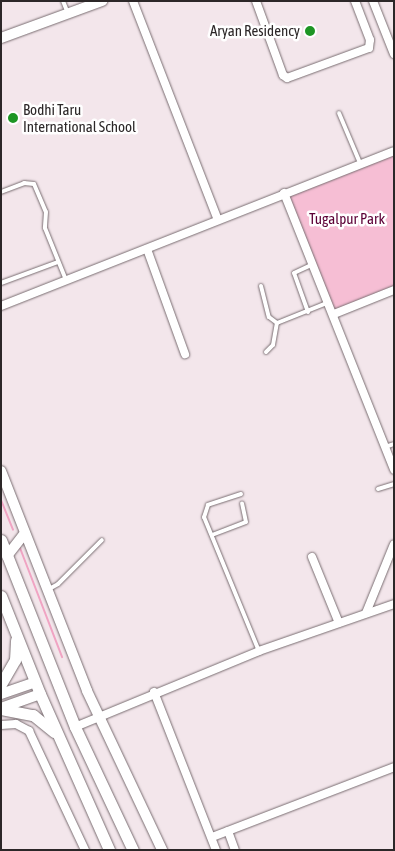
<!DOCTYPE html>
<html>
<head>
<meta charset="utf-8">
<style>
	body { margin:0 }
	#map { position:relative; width:395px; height:851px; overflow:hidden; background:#f3e6eb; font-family:"Asap Condensed",sans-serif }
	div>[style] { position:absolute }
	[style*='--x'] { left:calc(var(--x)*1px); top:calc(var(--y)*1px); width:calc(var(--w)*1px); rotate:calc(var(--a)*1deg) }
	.green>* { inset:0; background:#f6bed4 }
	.stream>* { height:2px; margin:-1px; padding:0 1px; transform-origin:1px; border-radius:1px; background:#f0a4c3 }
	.roads { filter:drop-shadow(0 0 1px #796d71) drop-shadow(0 0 1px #796d71) }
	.service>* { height:4px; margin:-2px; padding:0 2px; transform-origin:2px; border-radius:2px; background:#fff }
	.minor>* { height:8px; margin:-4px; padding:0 4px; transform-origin:4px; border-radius:4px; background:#fff }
	.tertiary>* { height:10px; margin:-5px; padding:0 5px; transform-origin:5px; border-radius:5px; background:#fff }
	.secondary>* { height:11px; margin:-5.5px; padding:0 5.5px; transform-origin:5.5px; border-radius:5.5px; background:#fff }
	.dots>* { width:14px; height:14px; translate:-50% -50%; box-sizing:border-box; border:2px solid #fff; border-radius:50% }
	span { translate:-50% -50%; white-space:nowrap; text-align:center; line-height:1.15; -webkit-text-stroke:5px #fff; paint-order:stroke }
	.poi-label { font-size:15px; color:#2c2728 }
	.right { translate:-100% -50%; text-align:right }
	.left { translate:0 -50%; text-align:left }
	.park-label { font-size:15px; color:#5c0136 }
	.frame { position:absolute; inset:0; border:2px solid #2c2728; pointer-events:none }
</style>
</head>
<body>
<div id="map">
	<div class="green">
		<i style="clip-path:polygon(394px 151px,394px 290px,334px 314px,284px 193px)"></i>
	</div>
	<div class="stream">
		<i style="--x:1;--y:500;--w:32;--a:68"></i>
		<i style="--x:20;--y:548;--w:117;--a:68.9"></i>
	</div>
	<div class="roads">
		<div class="service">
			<i style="--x:63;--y:1;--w:11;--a:68"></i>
			<i style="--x:339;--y:113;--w:54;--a:67.2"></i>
			<i style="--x:1;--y:192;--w:25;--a:-21"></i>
			<i style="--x:24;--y:183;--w:10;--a:6"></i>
			<i style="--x:34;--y:184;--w:30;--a:67"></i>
			<i style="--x:46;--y:212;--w:16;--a:94"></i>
			<i style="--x:45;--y:228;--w:56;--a:68"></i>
			<i style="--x:1;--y:283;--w:61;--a:-20.2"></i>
			<i style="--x:261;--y:286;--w:32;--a:76"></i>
			<i style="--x:269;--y:317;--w:10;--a:37"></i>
			<i style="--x:277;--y:323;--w:54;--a:-21.8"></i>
			<i style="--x:308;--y:312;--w:41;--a:-109.7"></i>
			<i style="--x:294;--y:273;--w:21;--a:-25"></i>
			<i style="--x:266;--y:352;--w:10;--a:-45"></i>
			<i style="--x:273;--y:345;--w:22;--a:-80"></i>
			<i style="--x:385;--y:447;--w:9;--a:-18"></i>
			<i style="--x:378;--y:489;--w:17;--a:-17"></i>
			<i style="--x:241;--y:494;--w:35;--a:162"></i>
			<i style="--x:208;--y:505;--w:13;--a:108"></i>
			<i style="--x:204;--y:517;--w:145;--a:67.7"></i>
			<i style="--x:212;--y:535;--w:36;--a:-21"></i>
			<i style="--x:246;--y:522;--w:19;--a:-102"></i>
			<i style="--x:49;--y:589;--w:10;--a:-29"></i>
			<i style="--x:58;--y:584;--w:62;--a:-45"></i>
		</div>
		<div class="minor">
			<i style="--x:133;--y:1;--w:233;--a:68.8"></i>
			<i style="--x:256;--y:1;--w:79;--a:70"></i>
			<i style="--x:283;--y:75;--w:5;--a:37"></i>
			<i style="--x:287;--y:78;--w:87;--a:-20.1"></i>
			<i style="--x:369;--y:48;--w:8;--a:-83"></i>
			<i style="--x:370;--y:40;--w:42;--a:-111"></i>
			<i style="--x:373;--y:1;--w:57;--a:68.4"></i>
			<i style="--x:284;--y:193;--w:298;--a:68.3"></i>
			<i style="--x:147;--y:249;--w:112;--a:70.1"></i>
			<i style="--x:1;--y:306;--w:422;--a:-21.5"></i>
			<i style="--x:334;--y:314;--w:65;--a:-21.8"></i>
			<i style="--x:312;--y:557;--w:71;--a:67.8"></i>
			<i style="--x:366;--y:613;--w:74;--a:-67.9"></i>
			<i style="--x:154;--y:692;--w:170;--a:68.6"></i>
			<i style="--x:1;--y:725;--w:15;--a:-4"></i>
			<i style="--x:16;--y:724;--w:15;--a:28"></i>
			<i style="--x:29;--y:731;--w:132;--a:64.8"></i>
			<i style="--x:75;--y:727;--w:199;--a:-22.4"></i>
			<i style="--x:259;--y:651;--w:143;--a:-19.2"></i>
			<i style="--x:228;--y:831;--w:20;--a:70"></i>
			<i style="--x:212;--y:837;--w:195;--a:-21"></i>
		</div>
		<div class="tertiary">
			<i style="--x:1;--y:38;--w:108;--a:-20.1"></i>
			<i style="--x:1;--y:471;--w:236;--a:68.6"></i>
			<i style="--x:87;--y:691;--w:176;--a:64.7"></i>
			<i style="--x:7;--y:556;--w:29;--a:-52"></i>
			<i style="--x:1;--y:694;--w:36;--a:-19"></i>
			<i style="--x:1;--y:708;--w:41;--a:-19.7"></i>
		</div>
		<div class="secondary">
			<i style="--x:1;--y:540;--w:201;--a:68.4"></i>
			<i style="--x:75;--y:727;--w:136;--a:64.8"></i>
			<i style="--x:1;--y:596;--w:105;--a:68.3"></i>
			<i style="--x:40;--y:694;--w:171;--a:66.1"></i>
			<i style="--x:1;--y:684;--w:28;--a:-60"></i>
			<i style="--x:15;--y:660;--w:20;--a:-87"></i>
			<i style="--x:1;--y:709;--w:33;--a:11"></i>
			<i style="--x:33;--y:715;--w:27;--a:39"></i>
		</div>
	</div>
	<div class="dots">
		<i style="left:310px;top:31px;background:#1d9524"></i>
		<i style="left:13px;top:118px;background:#1d9524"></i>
	</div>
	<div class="poi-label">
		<span class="right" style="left:300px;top:31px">Aryan Residency</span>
		<span class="left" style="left:23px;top:118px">Bodhi Taru<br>International School</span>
	</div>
	<div class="park-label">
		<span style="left:347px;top:219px">Tugalpur Park</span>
	</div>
	<div class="frame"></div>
</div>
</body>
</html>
